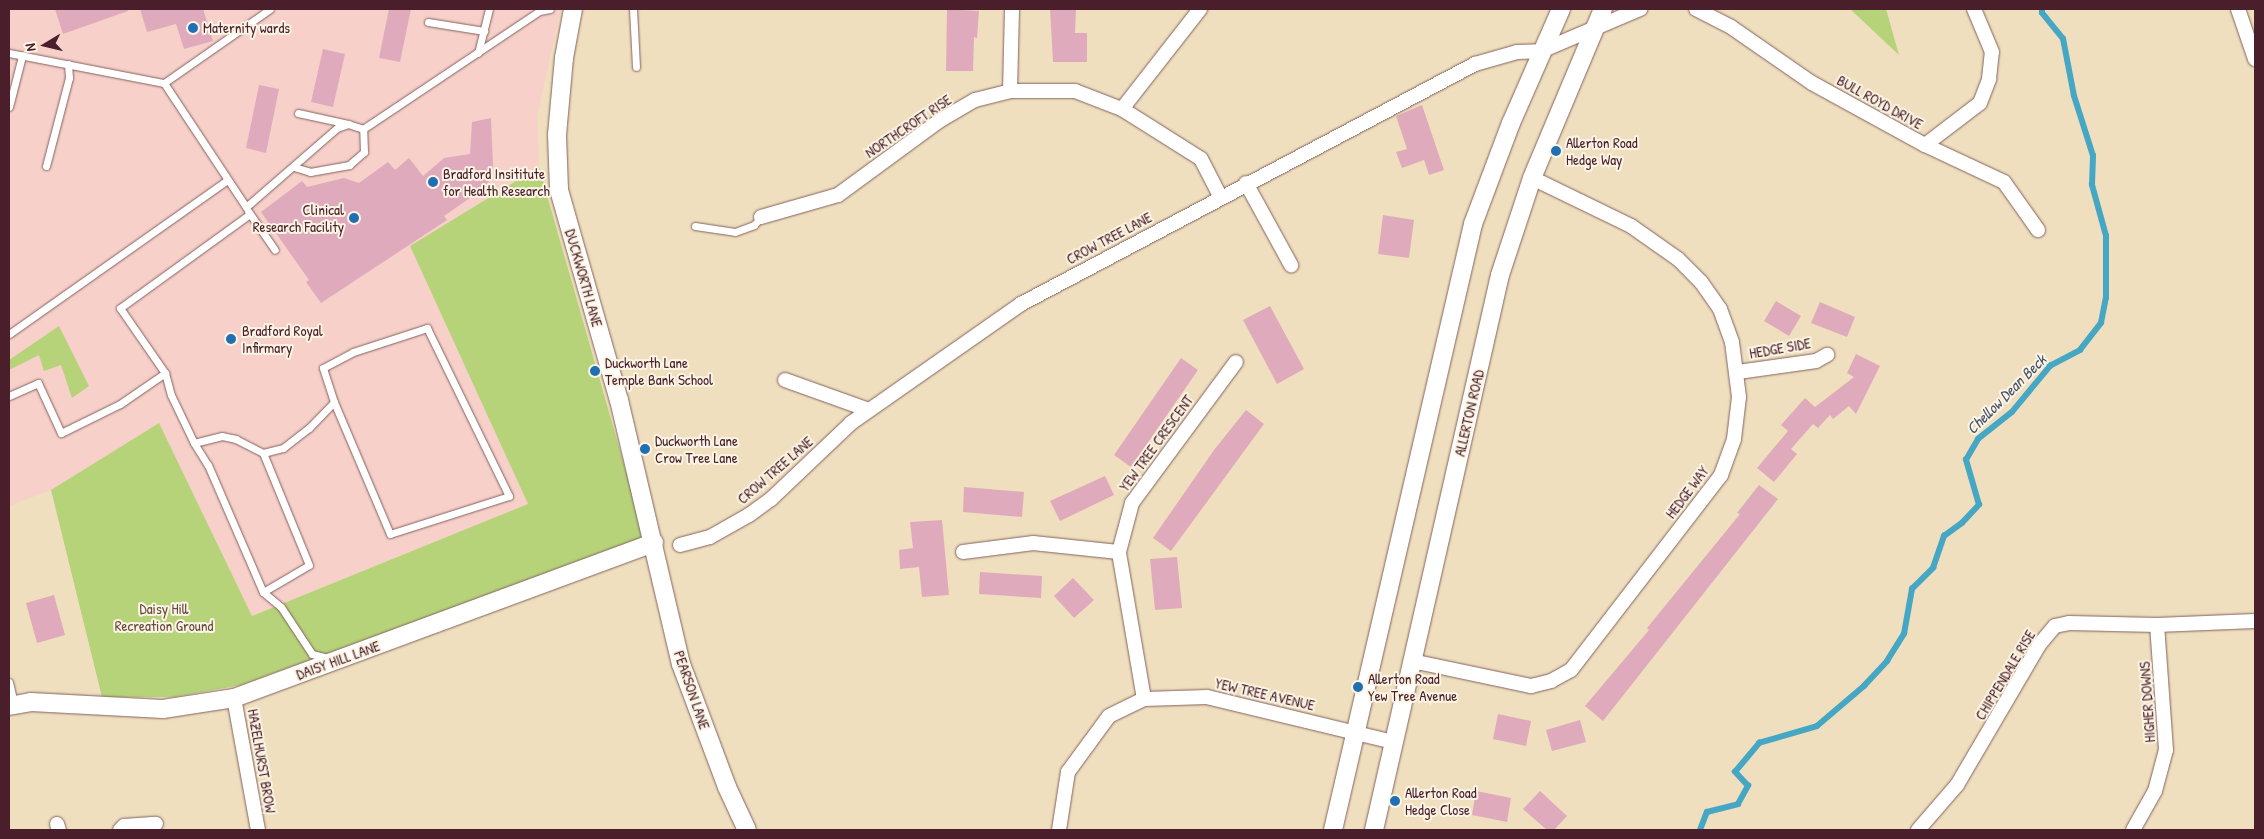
<!DOCTYPE html>
<html>
<head>
<meta charset="utf-8">
<style>
	body { margin:0 }
	#map { position:relative; width:2264px; height:839px; overflow:hidden; background:#efdfbe; font-family:"Patrick Hand",sans-serif }
	div>[style] { position:absolute }
	[style*='--x'] { left:calc(var(--x)*1px); top:calc(var(--y)*1px); width:calc(var(--w)*1px); rotate:calc(var(--a)*1deg) }
	.built>* { inset:0; background:#f7d0ca }
	.green>* { inset:0; background:#b6d37a }
	.stream>* { height:5.5px; margin:-2.75px; padding:0 2.75px; transform-origin:2.75px; border-radius:2.75px; background:#46a7c5 }
	.building>* { inset:0; background:#dfabbc }
	.roads { filter:drop-shadow(0 0 1px #84625e) drop-shadow(0 0 1px #84625e) }
	.service>* { height:7px; margin:-3.5px; padding:0 3.5px; transform-origin:3.5px; border-radius:3.5px; background:#fff }
	.minor>* { height:14px; margin:-7px; padding:0 7px; transform-origin:7px; border-radius:7px; background:#fff }
	.tertiary>* { height:18px; margin:-9px; padding:0 9px; transform-origin:9px; border-radius:9px; background:#fff }
	.dots>* { width:14px; height:14px; translate:-50% -50%; box-sizing:border-box; border:2px solid #fcf5e5; border-radius:50% }
	span { translate:-50% -50%; white-space:nowrap; text-align:center; line-height:1.15; -webkit-text-stroke:4px #fcf5e5; paint-order:stroke }
	.poi-label { font-size:15px; color:#4a1f2b }
	.left { translate:0 -50%; text-align:left }
	.right { translate:-100% -50%; text-align:right }
	.street-label { font-size:15px; color:#4a1f2b }
	.park-label { font-size:15px; color:#654c3f }
	.water-label { font-size:16px; color:#485569; font-style:italic }
	.frame { position:absolute; inset:0; border:10px solid #4a1f2b; pointer-events:none }
	.north { position:absolute; left:20px; top:20px; width:50px; height:50px; -webkit-text-stroke:4px #fcf5e5; paint-order:stroke; rotate:261deg; font-size:14px; font-weight:700; line-height:20px; text-align:center; color:#4a1f2b }
	.north::after { content:''; display:block; margin:auto; width:18px; height:22px; background:#4a1f2b; clip-path:polygon(50% 0,100% 100%,50% 72%,0 100%) }
</style>
</head>
<body>
<div id="map">
	<div class="built">
		<i style="clip-path:polygon(9px 9px,561px 9px,537px 116px,539px 167px,410px 246px,528px 504px,252px 616px,159px 423px,51px 490px,9px 506px)"></i>
	</div>
	<div class="green">
		<i style="clip-path:polygon(1850px 9px,1886px 9px,1899px 55px)"></i>
		<i style="clip-path:polygon(539px 167px,645px 538px,241px 685px,174px 697px,102px 697px,51px 490px,159px 423px,252px 616px,528px 504px,410px 246px)"></i>
		<i style="clip-path:polygon(59px 326px,89px 386px,72px 398px,61px 365px,44px 371px,39px 355px,9px 370px,9px 360px)"></i>
	</div>
	<div class="stream">
		<i style="--x:1700;--y:830;--w:19;--a:-69"></i>
		<i style="--x:1707;--y:812;--w:32;--a:-14"></i>
		<i style="--x:1738;--y:804;--w:21;--a:-61"></i>
		<i style="--x:1748;--y:786;--w:19;--a:-133"></i>
		<i style="--x:1735;--y:772;--w:38;--a:-50"></i>
		<i style="--x:1759;--y:743;--w:60;--a:-16.3"></i>
		<i style="--x:1817;--y:726;--w:62;--a:-40.4"></i>
		<i style="--x:1864;--y:686;--w:34;--a:-47"></i>
		<i style="--x:1887;--y:661;--w:32;--a:-58"></i>
		<i style="--x:1904;--y:634;--w:46;--a:-79.9"></i>
		<i style="--x:1912;--y:589;--w:30;--a:-45"></i>
		<i style="--x:1933;--y:568;--w:34;--a:-71"></i>
		<i style="--x:1944;--y:536;--w:22;--a:-36"></i>
		<i style="--x:1962;--y:523;--w:25;--a:-47"></i>
		<i style="--x:1979;--y:505;--w:47;--a:-106.1"></i>
		<i style="--x:1966;--y:460;--w:24;--a:-60"></i>
		<i style="--x:1978;--y:439;--w:43;--a:-38.5"></i>
		<i style="--x:2012;--y:412;--w:60;--a:-50.4"></i>
		<i style="--x:2050;--y:366;--w:34;--a:-28"></i>
		<i style="--x:2080;--y:350;--w:34;--a:-52"></i>
		<i style="--x:2101;--y:323;--w:25;--a:-79"></i>
		<i style="--x:2106;--y:298;--w:62;--a:-90"></i>
		<i style="--x:2106;--y:236;--w:53;--a:-105.4"></i>
		<i style="--x:2092;--y:185;--w:29;--a:-88"></i>
		<i style="--x:2093;--y:156;--w:63;--a:-107.6"></i>
		<i style="--x:2074;--y:96;--w:58;--a:-100.9"></i>
		<i style="--x:2063;--y:39;--w:33;--a:-129"></i>
		<i style="--x:2042;--y:13;--w:4;--a:-90"></i>
	</div>
	<div class="building">
		<i style="clip-path:polygon(55px 9px,128px 9px,128px 11px,63px 34px)"></i>
		<i style="clip-path:polygon(140px 9px,203px 9px,213px 41px,184px 49px,176px 24px,147px 32px)"></i>
		<i style="clip-path:polygon(389px 9px,411px 9px,400px 62px,379px 58px)"></i>
		<i style="clip-path:polygon(947px 9px,979px 11px,977px 38px,974px 37px,973px 71px,946px 71px)"></i>
		<i style="clip-path:polygon(1050px 9px,1076px 9px,1075px 33px,1087px 33px,1087px 62px,1053px 62px)"></i>
		<i style="clip-path:polygon(323px 49px,345px 54px,333px 107px,311px 102px)"></i>
		<i style="clip-path:polygon(259px 85px,279px 89px,266px 153px,246px 148px)"></i>
		<i style="clip-path:polygon(1422px 105px,1444px 170px,1429px 175px,1424px 160px,1402px 168px,1396px 152px,1407px 149px,1396px 116px)"></i>
		<i style="clip-path:polygon(491px 118px,493px 165px,490px 180px,483px 189px,444px 216px,447px 220px,321px 303px,306px 282px,309px 280px,261px 212px,302px 181px,307px 187px,344px 178px,359px 183px,388px 162px,395px 170px,409px 158px,423px 176px,444px 158px,470px 154px,472px 122px)"></i>
		<i style="clip-path:polygon(1383px 215px,1414px 220px,1409px 258px,1378px 254px)"></i>
		<i style="clip-path:polygon(1776px 301px,1801px 316px,1789px 336px,1764px 321px)"></i>
		<i style="clip-path:polygon(1820px 302px,1855px 317px,1847px 337px,1811px 323px)"></i>
		<i style="clip-path:polygon(1270px 306px,1304px 369px,1277px 384px,1243px 320px)"></i>
		<i style="clip-path:polygon(1856px 354px,1880px 366px,1856px 414px,1849px 406px,1833px 419px,1830px 415px,1818px 428px,1813px 424px,1791px 449px,1797px 454px,1774px 482px,1757px 468px,1788px 431px,1781px 425px,1805px 398px,1815px 407px,1854px 377px,1847px 373px)"></i>
		<i style="clip-path:polygon(1181px 358px,1198px 370px,1131px 467px,1114px 455px)"></i>
		<i style="clip-path:polygon(1246px 410px,1264px 424px,1171px 551px,1153px 538px,1214px 450px)"></i>
		<i style="clip-path:polygon(1105px 476px,1114px 495px,1060px 521px,1050px 501px)"></i>
		<i style="clip-path:polygon(1759px 485px,1778px 499px,1603px 721px,1585px 706px,1649px 630px,1647px 628px,1740px 514px,1737px 513px)"></i>
		<i style="clip-path:polygon(964px 487px,1024px 492px,1022px 517px,963px 512px)"></i>
		<i style="clip-path:polygon(942px 520px,949px 595px,922px 597px,919px 567px,900px 569px,899px 550px,913px 548px,910px 522px)"></i>
		<i style="clip-path:polygon(1177px 557px,1182px 608px,1155px 610px,1150px 559px)"></i>
		<i style="clip-path:polygon(980px 572px,1042px 576px,1041px 598px,979px 594px)"></i>
		<i style="clip-path:polygon(1073px 578px,1094px 600px,1074px 618px,1054px 596px)"></i>
		<i style="clip-path:polygon(54px 595px,65px 635px,37px 643px,26px 603px)"></i>
		<i style="clip-path:polygon(1498px 714px,1531px 721px,1526px 746px,1493px 739px)"></i>
		<i style="clip-path:polygon(1580px 720px,1586px 742px,1552px 751px,1546px 730px)"></i>
		<i style="clip-path:polygon(1476px 791px,1511px 798px,1507px 822px,1472px 815px)"></i>
		<i style="clip-path:polygon(1540px 791px,1567px 816px,1554px 830px,1547px 830px,1523px 809px)"></i>
	</div>
	<div class="roads">
		<div class="service">
			<i style="--x:633;--y:9;--w:58;--a:87"></i>
			<i style="--x:428;--y:22;--w:57;--a:9.1"></i>
			<i style="--x:9;--y:53;--w:158;--a:11"></i>
			<i style="--x:164;--y:83;--w:149;--a:56.5"></i>
			<i style="--x:246;--y:207;--w:121;--a:-41"></i>
			<i style="--x:337;--y:128;--w:12;--a:-20"></i>
			<i style="--x:348;--y:124;--w:16;--a:18"></i>
			<i style="--x:478;--y:53;--w:45;--a:-76"></i>
			<i style="--x:164;--y:83;--w:129;--a:-34.9"></i>
			<i style="--x:9;--y:107;--w:53;--a:-75.7"></i>
			<i style="--x:298;--y:113;--w:51;--a:12.4"></i>
			<i style="--x:363;--y:129;--w:212;--a:-33.8"></i>
			<i style="--x:539;--y:11;--w:11;--a:-10"></i>
			<i style="--x:46;--y:166;--w:91;--a:-75.4"></i>
			<i style="--x:69;--y:78;--w:14;--a:-94"></i>
			<i style="--x:294;--y:167;--w:17;--a:17"></i>
			<i style="--x:310;--y:172;--w:40;--a:-10"></i>
			<i style="--x:349;--y:165;--w:20;--a:-41"></i>
			<i style="--x:364;--y:152;--w:23;--a:-92"></i>
			<i style="--x:248;--y:211;--w:47;--a:55.3"></i>
			<i style="--x:695;--y:226;--w:40;--a:8.5"></i>
			<i style="--x:735;--y:232;--w:20;--a:-20"></i>
			<i style="--x:754;--y:225;--w:11;--a:-49"></i>
			<i style="--x:9;--y:334;--w:267;--a:-35.2"></i>
			<i style="--x:165;--y:373;--w:23;--a:75"></i>
			<i style="--x:171;--y:395;--w:53;--a:64.4"></i>
			<i style="--x:194;--y:443;--w:26;--a:58"></i>
			<i style="--x:208;--y:465;--w:138;--a:66.6"></i>
			<i style="--x:263;--y:592;--w:53;--a:-30.4"></i>
			<i style="--x:309;--y:565;--w:121;--a:-112.3"></i>
			<i style="--x:263;--y:453;--w:30;--a:-153"></i>
			<i style="--x:236;--y:439;--w:14;--a:-168"></i>
			<i style="--x:222;--y:436;--w:29;--a:166"></i>
			<i style="--x:9;--y:396;--w:32;--a:-24"></i>
			<i style="--x:38;--y:383;--w:55;--a:65.3"></i>
			<i style="--x:61;--y:433;--w:66;--a:-26.2"></i>
			<i style="--x:120;--y:404;--w:55;--a:-34.6"></i>
			<i style="--x:165;--y:373;--w:79;--a:-124.7"></i>
			<i style="--x:120;--y:308;--w:160;--a:-35.9"></i>
			<i style="--x:263;--y:453;--w:21;--a:-14"></i>
			<i style="--x:283;--y:448;--w:33;--a:-38"></i>
			<i style="--x:309;--y:428;--w:36;--a:-46"></i>
			<i style="--x:334;--y:402;--w:36;--a:-108"></i>
			<i style="--x:323;--y:368;--w:34;--a:-28"></i>
			<i style="--x:353;--y:352;--w:78;--a:-18"></i>
			<i style="--x:427;--y:328;--w:187;--a:64"></i>
			<i style="--x:509;--y:496;--w:125;--a:162.3"></i>
			<i style="--x:390;--y:534;--w:143;--a:-113"></i>
			<i style="--x:263;--y:592;--w:23;--a:40"></i>
			<i style="--x:281;--y:607;--w:56;--a:56.6"></i>
			<i style="--x:312;--y:654;--w:16;--a:14"></i>
			<i style="--x:9;--y:682;--w:23;--a:77"></i>
		</div>
		<div class="minor">
			<i style="--x:1696;--y:9;--w:39;--a:27"></i>
			<i style="--x:1731;--y:27;--w:98;--a:34.7"></i>
			<i style="--x:1812;--y:83;--w:129;--a:28.8"></i>
			<i style="--x:1925;--y:145;--w:87;--a:25.1"></i>
			<i style="--x:2004;--y:182;--w:59;--a:54.7"></i>
			<i style="--x:2238;--y:9;--w:53;--a:71.2"></i>
			<i style="--x:1010;--y:91;--w:82;--a:-88.6"></i>
			<i style="--x:1122;--y:109;--w:127;--a:-52"></i>
			<i style="--x:1925;--y:145;--w:69;--a:-37.4"></i>
			<i style="--x:1980;--y:103;--w:26;--a:-69"></i>
			<i style="--x:1989;--y:79;--w:27;--a:-84"></i>
			<i style="--x:1992;--y:52;--w:47;--a:-112.7"></i>
			<i style="--x:1246;--y:183;--w:94;--a:61.2"></i>
			<i style="--x:761;--y:217;--w:80;--a:-15.9"></i>
			<i style="--x:838;--y:195;--w:125;--a:-36.2"></i>
			<i style="--x:939;--y:121;--w:42;--a:-30.3"></i>
			<i style="--x:975;--y:100;--w:36;--a:-14"></i>
			<i style="--x:1010;--y:91;--w:65;--a:0"></i>
			<i style="--x:1075;--y:91;--w:50;--a:21"></i>
			<i style="--x:1122;--y:109;--w:93;--a:32.3"></i>
			<i style="--x:1201;--y:159;--w:42;--a:62.8"></i>
			<i style="--x:1738;--y:372;--w:79;--a:-8"></i>
			<i style="--x:1816;--y:361;--w:13;--a:-29"></i>
			<i style="--x:785;--y:380;--w:89;--a:19.7"></i>
			<i style="--x:680;--y:545;--w:31;--a:-15"></i>
			<i style="--x:710;--y:537;--w:45;--a:-29.4"></i>
			<i style="--x:749;--y:515;--w:27;--a:-36"></i>
			<i style="--x:771;--y:499;--w:110;--a:-43.5"></i>
			<i style="--x:851;--y:423;--w:208;--a:-35"></i>
			<i style="--x:1021;--y:304;--w:514;--a:-27.86"></i>
			<i style="--x:1475;--y:64;--w:44;--a:-15.9"></i>
			<i style="--x:1517;--y:52;--w:24;--a:-2"></i>
			<i style="--x:1541;--y:51;--w:108;--a:-23"></i>
			<i style="--x:963;--y:552;--w:71;--a:-7.3"></i>
			<i style="--x:1033;--y:543;--w:86;--a:6"></i>
			<i style="--x:1412;--y:661;--w:122;--a:11.9"></i>
			<i style="--x:1531;--y:686;--w:21;--a:-14"></i>
			<i style="--x:1551;--y:681;--w:23;--a:-29"></i>
			<i style="--x:1571;--y:670;--w:246;--a:-52.4"></i>
			<i style="--x:1721;--y:475;--w:38;--a:-70"></i>
			<i style="--x:1734;--y:439;--w:42;--a:-83.2"></i>
			<i style="--x:1739;--y:397;--w:55;--a:-97.3"></i>
			<i style="--x:1732;--y:342;--w:35;--a:-110"></i>
			<i style="--x:1720;--y:309;--w:33;--a:-125"></i>
			<i style="--x:1701;--y:282;--w:33;--a:-135"></i>
			<i style="--x:1678;--y:259;--w:57;--a:-144.9"></i>
			<i style="--x:1631;--y:226;--w:110;--a:-154.1"></i>
			<i style="--x:234;--y:698;--w:134;--a:79.7"></i>
			<i style="--x:1144;--y:699;--w:149;--a:-99.7"></i>
			<i style="--x:1119;--y:552;--w:51;--a:-75.1"></i>
			<i style="--x:1132;--y:503;--w:175;--a:-53.6"></i>
			<i style="--x:57;--y:824;--w:6;--a:72"></i>
			<i style="--x:120;--y:830;--w:6;--a:-45"></i>
			<i style="--x:124;--y:826;--w:32;--a:-4"></i>
			<i style="--x:1059;--y:830;--w:59;--a:-81.2"></i>
			<i style="--x:1068;--y:772;--w:69;--a:-53.8"></i>
			<i style="--x:1109;--y:716;--w:39;--a:-26"></i>
			<i style="--x:1144;--y:699;--w:63;--a:-1.8"></i>
			<i style="--x:1207;--y:697;--w:191;--a:13.6"></i>
			<i style="--x:1918;--y:830;--w:60;--a:-49.1"></i>
			<i style="--x:1957;--y:785;--w:162;--a:-59.6"></i>
			<i style="--x:2039;--y:645;--w:25;--a:-50"></i>
			<i style="--x:2055;--y:626;--w:14;--a:-12"></i>
			<i style="--x:2069;--y:623;--w:88;--a:1.3"></i>
			<i style="--x:2157;--y:625;--w:98;--a:-2.3"></i>
			<i style="--x:2133;--y:830;--w:45;--a:-60.6"></i>
			<i style="--x:2155;--y:791;--w:42;--a:-75"></i>
			<i style="--x:2166;--y:750;--w:125;--a:-94.1"></i>
		</div>
		<div class="tertiary">
			<i style="--x:573;--y:9;--w:50;--a:100.4"></i>
			<i style="--x:564;--y:58;--w:77;--a:95.2"></i>
			<i style="--x:557;--y:135;--w:55;--a:87.9"></i>
			<i style="--x:559;--y:190;--w:218;--a:74.1"></i>
			<i style="--x:619;--y:400;--w:271;--a:76.8"></i>
			<i style="--x:681;--y:664;--w:131;--a:69.5"></i>
			<i style="--x:727;--y:787;--w:47;--a:65.1"></i>
			<i style="--x:9;--y:706;--w:22;--a:-10"></i>
			<i style="--x:31;--y:702;--w:132;--a:3"></i>
			<i style="--x:163;--y:709;--w:72;--a:-8.8"></i>
			<i style="--x:234;--y:698;--w:448;--a:-20.3"></i>
			<i style="--x:1333;--y:830;--w:622;--a:-76.99"></i>
			<i style="--x:1473;--y:224;--w:108;--a:-69.4"></i>
			<i style="--x:1511;--y:123;--w:124;--a:-66.3"></i>
			<i style="--x:1374;--y:830;--w:569;--a:-77.21"></i>
			<i style="--x:1500;--y:275;--w:102;--a:-71.7"></i>
			<i style="--x:1532;--y:178;--w:183;--a:-67.2"></i>
		</div>
	</div>
	<div class="dots">
		<i style="left:193px;top:28px;background:#1f6fb2"></i>
		<i style="left:1556px;top:151px;background:#1f6fb2"></i>
		<i style="left:433px;top:182px;background:#1f6fb2"></i>
		<i style="left:354px;top:218px;background:#1f6fb2"></i>
		<i style="left:231px;top:339px;background:#1f6fb2"></i>
		<i style="left:595px;top:371px;background:#1f6fb2"></i>
		<i style="left:645px;top:449px;background:#1f6fb2"></i>
		<i style="left:1358px;top:687px;background:#1f6fb2"></i>
		<i style="left:1395px;top:801px;background:#1f6fb2"></i>
	</div>
	<div class="poi-label">
		<span class="left" style="left:203px;top:28px">Maternity wards</span>
		<span class="left" style="left:1566px;top:151px">Allerton Road<br>Hedge Way</span>
		<span class="left" style="left:443px;top:182px">Bradford Insititute<br>for Health Research</span>
		<span class="right" style="left:344px;top:218px">Clinical<br>Research Facility</span>
		<span class="left" style="left:242px;top:339px">Bradford Royal<br>Infirmary</span>
		<span class="left" style="left:605px;top:371px">Duckworth Lane<br>Temple Bank School</span>
		<span class="left" style="left:655px;top:449px">Duckworth Lane<br>Crow Tree Lane</span>
		<span class="left" style="left:1368px;top:687px">Allerton Road<br>Yew Tree Avenue</span>
		<span class="left" style="left:1405px;top:801px">Allerton Road<br>Hedge Close</span>
	</div>
	<div class="street-label">
		<span style="left:1880px;top:102px;rotate:29deg">BULL ROYD DRIVE</span>
		<span style="left:908px;top:126px;rotate:-34deg">NORTHCROFT RISE</span>
		<span style="left:1109px;top:238px;rotate:-28deg">CROW TREE LANE</span>
		<span style="left:584px;top:278px;rotate:74deg">DUCKWORTH LANE</span>
		<span style="left:1780px;top:348px;rotate:-10deg">HEDGE SIDE</span>
		<span style="left:1469px;top:413px;rotate:-77deg">ALLERTON ROAD</span>
		<span style="left:1156px;top:443px;rotate:-54deg">YEW TREE CRESCENT</span>
		<span style="left:775px;top:470px;rotate:-41deg">CROW TREE LANE</span>
		<span style="left:1687px;top:492px;rotate:-53deg">HEDGE WAY</span>
		<span style="left:338px;top:660px;rotate:-20deg">DAISY HILL LANE</span>
		<span style="left:2005px;top:675px;rotate:-59deg">CHIPPENDALE RISE</span>
		<span style="left:692px;top:690px;rotate:71deg">PEARSON LANE</span>
		<span style="left:1265px;top:694px;rotate:13deg">YEW TREE AVENUE</span>
		<span style="left:2147px;top:702px;rotate:-94deg">HIGHER DOWNS</span>
		<span style="left:262px;top:761px;rotate:80deg">HAZELHURST BROW</span>
	</div>
	<div class="park-label">
		<span style="left:164px;top:617px">Daisy Hill<br>Recreation Ground</span>
	</div>
	<div class="water-label">
		<span style="left:2006px;top:394px;rotate:-45deg">Chellow Dean Beck</span>
	</div>
	<div class="frame"></div>
	<div class="north">N</div>
</div>
</body>
</html>
